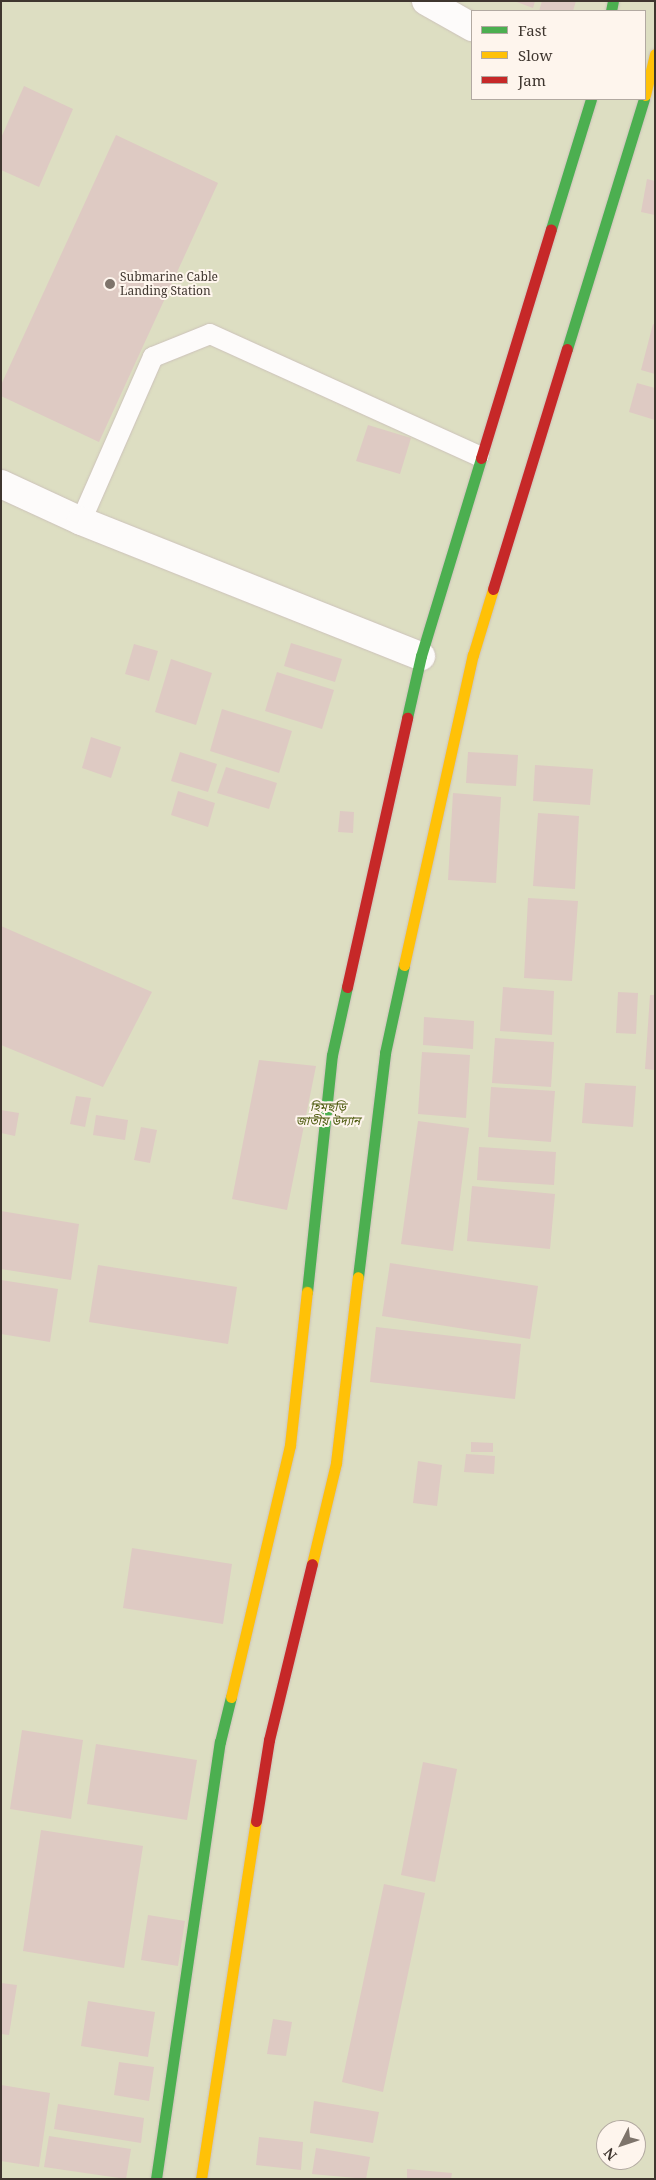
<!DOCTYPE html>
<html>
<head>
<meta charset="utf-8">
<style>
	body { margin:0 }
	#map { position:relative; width:656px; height:2180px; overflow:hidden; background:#f2e6db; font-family:"Noto Serif","Noto Sans Bengali",serif }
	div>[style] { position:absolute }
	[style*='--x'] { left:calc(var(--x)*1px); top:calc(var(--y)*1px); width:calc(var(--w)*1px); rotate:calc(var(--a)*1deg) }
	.green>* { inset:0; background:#dddec2 }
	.building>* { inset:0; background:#decac3 }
	.roads { filter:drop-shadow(0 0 1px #ccc2ba) drop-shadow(0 0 1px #ccc2ba) }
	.lane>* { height:20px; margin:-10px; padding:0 10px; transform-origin:10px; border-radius:10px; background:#fdfbfa }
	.street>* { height:28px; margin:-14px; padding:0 14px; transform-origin:14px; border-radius:14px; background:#fdfbfa }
	.fast>* { height:11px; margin:-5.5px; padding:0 5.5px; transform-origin:5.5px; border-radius:5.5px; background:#4caf50 }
	.slow>* { height:11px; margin:-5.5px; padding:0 5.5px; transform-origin:5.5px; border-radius:5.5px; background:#ffc107 }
	.jam>* { height:11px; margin:-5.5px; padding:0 5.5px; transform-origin:5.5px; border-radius:5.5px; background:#c62828 }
	.dots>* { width:14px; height:14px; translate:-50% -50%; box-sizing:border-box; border:2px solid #fef5ed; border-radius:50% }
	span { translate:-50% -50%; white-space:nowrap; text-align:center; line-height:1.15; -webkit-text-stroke:4px #fef5ed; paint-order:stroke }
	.poi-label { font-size:12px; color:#3f362f }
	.left { translate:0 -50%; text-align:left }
	.park-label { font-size:12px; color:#4d5a0e; font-style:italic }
	.frame { position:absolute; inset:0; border:2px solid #3f362f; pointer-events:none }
	.legend { position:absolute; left:471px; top:10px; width:175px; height:90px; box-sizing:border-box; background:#fef5ed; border:1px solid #b2a9a1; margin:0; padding:6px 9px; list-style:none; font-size:15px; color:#3f362f }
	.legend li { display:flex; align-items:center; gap:10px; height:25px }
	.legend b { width:25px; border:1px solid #b2a9a1 }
	.north { position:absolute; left:596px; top:2120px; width:50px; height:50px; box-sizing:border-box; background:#fef5ed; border:1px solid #b2a9a1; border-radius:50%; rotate:229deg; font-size:14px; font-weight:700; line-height:20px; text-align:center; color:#3f362f }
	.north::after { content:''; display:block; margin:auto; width:18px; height:22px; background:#7e746b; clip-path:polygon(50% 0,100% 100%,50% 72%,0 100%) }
</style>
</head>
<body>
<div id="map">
	<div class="green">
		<i style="clip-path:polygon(evenodd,1px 1px,655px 1px,655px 2179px,1px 2179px,1px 1px,472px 11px,645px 11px,645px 99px,472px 99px,472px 11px,1px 1px,606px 2130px,636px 2130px,636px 2160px,606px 2160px,606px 2130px)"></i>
	</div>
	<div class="building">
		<i style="clip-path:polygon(514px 1px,535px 1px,533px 8px)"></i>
		<i style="clip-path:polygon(542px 1px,576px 1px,573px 11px,539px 11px)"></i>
		<i style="clip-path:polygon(24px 86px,73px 109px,39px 187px,1px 170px,1px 138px)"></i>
		<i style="clip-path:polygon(116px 135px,218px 183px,99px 442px,1px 396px,1px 385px)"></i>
		<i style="clip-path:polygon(647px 179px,655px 181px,655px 215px,641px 212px)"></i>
		<i style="clip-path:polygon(653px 324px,655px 325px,655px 374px,641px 370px)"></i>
		<i style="clip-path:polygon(637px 383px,655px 388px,655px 420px,629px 412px)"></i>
		<i style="clip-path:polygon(368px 425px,411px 438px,400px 474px,356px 461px)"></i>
		<i style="clip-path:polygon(291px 643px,342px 659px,335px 682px,284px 666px)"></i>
		<i style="clip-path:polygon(134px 644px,158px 651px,149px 681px,125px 674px)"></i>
		<i style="clip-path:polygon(171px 659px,212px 673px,196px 725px,155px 712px)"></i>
		<i style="clip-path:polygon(277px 672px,334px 690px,322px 729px,265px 711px)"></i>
		<i style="clip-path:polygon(222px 709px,292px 731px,279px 773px,210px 751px)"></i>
		<i style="clip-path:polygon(91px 737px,121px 747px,111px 778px,82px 768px)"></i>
		<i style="clip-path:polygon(180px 752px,217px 764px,208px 792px,171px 781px)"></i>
		<i style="clip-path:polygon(468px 752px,518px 755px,516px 786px,466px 783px)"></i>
		<i style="clip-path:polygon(535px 765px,593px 769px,590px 805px,533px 801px)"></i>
		<i style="clip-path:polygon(226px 767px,277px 783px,269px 809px,217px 793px)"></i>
		<i style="clip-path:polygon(178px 791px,215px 803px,208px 827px,171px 815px)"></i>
		<i style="clip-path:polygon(453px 793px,501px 797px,496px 883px,448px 880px)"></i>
		<i style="clip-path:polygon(340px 811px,354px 812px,353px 833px,338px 832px)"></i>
		<i style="clip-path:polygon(538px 813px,579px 816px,575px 889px,533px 886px)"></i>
		<i style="clip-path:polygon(528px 898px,578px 901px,572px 981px,524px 978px)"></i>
		<i style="clip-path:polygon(1px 926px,152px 992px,103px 1087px,1px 1045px)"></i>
		<i style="clip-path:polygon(503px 987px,554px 991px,552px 1035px,500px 1031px)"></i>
		<i style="clip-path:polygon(618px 992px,638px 993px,636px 1034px,616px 1033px)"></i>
		<i style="clip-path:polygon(650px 995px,655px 995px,655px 1070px,645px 1069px)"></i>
		<i style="clip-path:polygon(424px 1017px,474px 1021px,473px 1049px,423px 1045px)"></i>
		<i style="clip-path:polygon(495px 1038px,554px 1042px,551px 1087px,492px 1083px)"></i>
		<i style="clip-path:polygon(422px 1052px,470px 1055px,466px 1118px,418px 1114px)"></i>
		<i style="clip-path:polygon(259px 1060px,316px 1066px,287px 1210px,232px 1199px)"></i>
		<i style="clip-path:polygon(585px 1083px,636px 1086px,633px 1127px,582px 1123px)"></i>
		<i style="clip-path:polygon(491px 1087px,555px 1091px,551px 1142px,488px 1137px)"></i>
		<i style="clip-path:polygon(76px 1096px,91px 1098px,85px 1127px,70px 1124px)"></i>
		<i style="clip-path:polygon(1px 1110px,19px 1113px,15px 1136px,1px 1133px)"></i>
		<i style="clip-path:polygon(96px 1115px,128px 1120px,125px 1140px,93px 1135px)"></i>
		<i style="clip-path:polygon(418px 1121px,469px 1128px,453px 1251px,401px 1244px)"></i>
		<i style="clip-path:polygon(141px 1127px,157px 1130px,150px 1163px,134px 1160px)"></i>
		<i style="clip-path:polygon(479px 1147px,556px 1152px,554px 1185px,477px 1180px)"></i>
		<i style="clip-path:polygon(472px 1186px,555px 1194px,550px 1249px,467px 1241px)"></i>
		<i style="clip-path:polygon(1px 1211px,79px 1224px,71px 1280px,1px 1269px)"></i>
		<i style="clip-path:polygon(390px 1263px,538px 1286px,530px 1339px,382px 1316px)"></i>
		<i style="clip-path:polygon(98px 1265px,237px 1287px,228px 1344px,89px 1322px)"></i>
		<i style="clip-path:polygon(1px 1280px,58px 1289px,50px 1342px,1px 1334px)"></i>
		<i style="clip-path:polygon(376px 1327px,521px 1344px,515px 1399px,370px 1382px)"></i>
		<i style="clip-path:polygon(471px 1442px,493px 1443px,493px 1452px,471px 1452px)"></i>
		<i style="clip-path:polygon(466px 1454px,495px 1456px,494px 1474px,464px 1472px)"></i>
		<i style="clip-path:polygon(418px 1461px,442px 1465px,437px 1506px,413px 1503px)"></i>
		<i style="clip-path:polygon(132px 1548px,232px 1564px,223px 1624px,123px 1608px)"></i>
		<i style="clip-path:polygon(22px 1730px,83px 1740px,71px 1819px,10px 1809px)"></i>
		<i style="clip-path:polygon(96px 1744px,197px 1760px,187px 1820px,87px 1804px)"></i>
		<i style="clip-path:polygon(423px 1762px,457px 1769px,435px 1882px,401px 1875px)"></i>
		<i style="clip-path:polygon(41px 1830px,143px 1846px,124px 1968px,23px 1951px)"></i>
		<i style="clip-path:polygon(384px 1884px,425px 1893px,383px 2092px,342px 2082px)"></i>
		<i style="clip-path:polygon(148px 1915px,185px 1921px,178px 1966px,141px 1960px)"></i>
		<i style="clip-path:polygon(1px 1983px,17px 1985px,9px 2035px,1px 2034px)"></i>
		<i style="clip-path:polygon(88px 2001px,155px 2012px,148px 2057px,81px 2046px)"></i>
		<i style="clip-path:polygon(273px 2019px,292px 2022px,286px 2056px,267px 2054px)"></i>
		<i style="clip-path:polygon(119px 2062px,154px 2067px,149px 2101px,114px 2095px)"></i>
		<i style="clip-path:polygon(1px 2085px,50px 2093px,39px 2167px,1px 2161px)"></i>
		<i style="clip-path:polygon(314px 2101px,379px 2112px,373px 2143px,310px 2133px)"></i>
		<i style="clip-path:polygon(58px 2104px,144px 2118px,141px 2143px,54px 2129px)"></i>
		<i style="clip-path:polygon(49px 2136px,131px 2149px,126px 2179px,44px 2167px)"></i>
		<i style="clip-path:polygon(259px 2137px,303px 2142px,301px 2170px,256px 2165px)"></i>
		<i style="clip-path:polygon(316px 2148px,370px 2157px,366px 2179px,312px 2174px)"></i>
		<i style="clip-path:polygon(407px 2169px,452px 2173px,451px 2179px,407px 2179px)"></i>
	</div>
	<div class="roads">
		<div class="lane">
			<i style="--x:81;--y:521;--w:179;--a:-66.3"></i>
			<i style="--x:153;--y:357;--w:61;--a:-22"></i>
			<i style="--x:210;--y:334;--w:295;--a:24.4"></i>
		</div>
		<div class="street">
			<i style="--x:426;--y:1;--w:53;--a:29.5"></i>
			<i style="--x:1;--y:484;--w:88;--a:24.8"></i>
			<i style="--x:81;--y:521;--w:366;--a:21.7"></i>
		</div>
		<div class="fast">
			<i style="--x:611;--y:11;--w:10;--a:-79"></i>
			<i style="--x:551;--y:229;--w:136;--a:-72.9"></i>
			<i style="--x:567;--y:349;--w:262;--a:-72.9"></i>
			<i style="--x:407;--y:718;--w:64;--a:-77.3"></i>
			<i style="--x:421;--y:656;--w:207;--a:-73.1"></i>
			<i style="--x:358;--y:1277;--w:226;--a:-83.1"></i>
			<i style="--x:385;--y:1053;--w:90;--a:-77.8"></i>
			<i style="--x:307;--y:1292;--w:238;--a:-84"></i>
			<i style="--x:332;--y:1055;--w:70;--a:-77.6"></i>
			<i style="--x:156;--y:2179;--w:442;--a:-81.7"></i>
			<i style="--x:220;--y:1742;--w:46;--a:-76.3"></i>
		</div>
		<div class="slow">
			<i style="--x:645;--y:95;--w:42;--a:-76.3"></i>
			<i style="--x:404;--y:965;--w:318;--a:-77.5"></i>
			<i style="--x:473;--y:655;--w:69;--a:-73.1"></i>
			<i style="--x:312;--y:1564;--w:104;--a:-76.6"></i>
			<i style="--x:336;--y:1463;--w:187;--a:-83.3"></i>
			<i style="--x:231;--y:1697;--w:259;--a:-76.8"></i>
			<i style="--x:290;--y:1445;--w:154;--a:-83.7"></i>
			<i style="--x:201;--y:2179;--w:362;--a:-81.3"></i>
		</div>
		<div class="jam">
			<i style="--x:481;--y:458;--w:239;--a:-73"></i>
			<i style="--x:493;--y:589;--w:251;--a:-72.9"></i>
			<i style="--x:347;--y:987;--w:276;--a:-77.4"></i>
			<i style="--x:256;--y:1821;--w:82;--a:-80.9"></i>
			<i style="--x:269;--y:1740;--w:181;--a:-76.3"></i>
		</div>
	</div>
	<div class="dots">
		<i style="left:110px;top:284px;background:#7e746b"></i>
	</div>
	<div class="poi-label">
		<span class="left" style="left:120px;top:284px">Submarine Cable<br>Landing Station</span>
	</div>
	<div class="park-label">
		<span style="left:328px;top:1114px">হিমছড়ি<br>জাতীয় উদ্যান</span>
	</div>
	<div class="frame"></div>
	<ul class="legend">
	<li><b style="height:6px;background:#4caf50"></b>Fast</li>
	<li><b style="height:6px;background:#ffc107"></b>Slow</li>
	<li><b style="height:6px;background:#c62828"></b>Jam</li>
	</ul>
	<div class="north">N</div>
</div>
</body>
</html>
